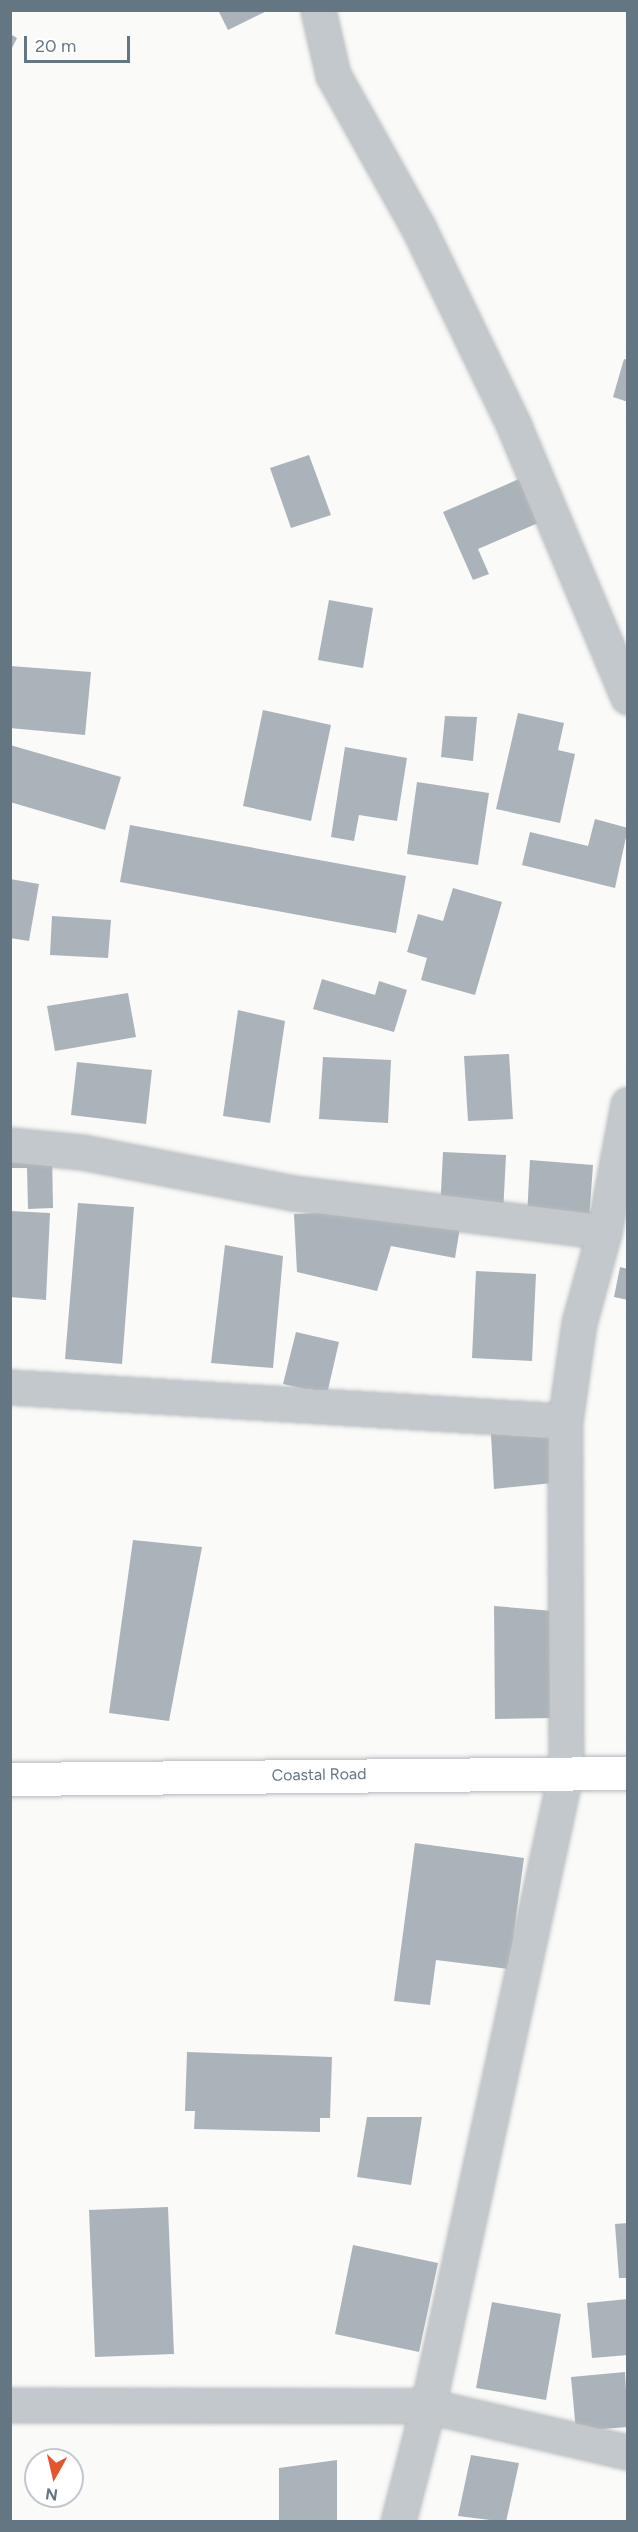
<!DOCTYPE html>
<html>
<head>
<meta charset="utf-8">
<style>
	body { margin:0 }
	#map { position:relative; width:638px; height:2532px; overflow:hidden; background:#fafaf8; font-family:Figtree,sans-serif }
	div>[style] { position:absolute }
	[style*='--x'] { left:calc(var(--x)*1px); top:calc(var(--y)*1px); width:calc(var(--w)*1px); rotate:calc(var(--a)*1deg) }
	.building>* { inset:0; background:#aab3b9 }
	.roads { filter:drop-shadow(0 0 2px #b5babe) drop-shadow(0 0 2px #b5babe) }
	.street>* { height:33px; margin:-16.5px; padding:0 16.5px; transform-origin:16.5px; border-radius:16.5px; background:#c3c8cc }
	.primary>* { height:33px; margin:-16.5px; padding:0 16.5px; transform-origin:16.5px; border-radius:16.5px; background:#fff }
	span { translate:-50% -50%; white-space:nowrap; text-align:center; line-height:1.15; -webkit-text-stroke:6px #fff; paint-order:stroke }
	.street-label { font-size:16px; color:#657683 }
	.frame { position:absolute; inset:0; border:12px solid #657683; pointer-events:none }
	.north { position:absolute; left:24px; top:2448px; width:60px; height:60px; box-sizing:border-box; background:#fff; border:2px solid #c1c8cd; border-radius:50%; rotate:188deg; font-size:16px; font-weight:700; line-height:24px; text-align:center; color:#657683 }
	.north::after { content:''; display:block; margin:auto; width:21px; height:27px; background:#e4572e; clip-path:polygon(50% 0,100% 100%,50% 72%,0 100%) }
	.scale { position:absolute; left:24px; top:36px; width:106px; height:27px; box-sizing:border-box; border:3px solid #657683; border-top:0; padding-left:8px; font-size:18px; line-height:21px; white-space:nowrap; color:#657683; -webkit-text-stroke:4px #fff; paint-order:stroke }
</style>
</head>
<body>
<div id="map">
	<div class="building">
		<i style="clip-path:polygon(218px 10px,269px 10px,228px 30px)"></i>
		<i style="clip-path:polygon(10px 34px,17px 38px,10px 52px)"></i>
		<i style="clip-path:polygon(624px 359px,628px 360px,628px 402px,613px 397px)"></i>
		<i style="clip-path:polygon(309px 455px,331px 515px,291px 528px,270px 468px)"></i>
		<i style="clip-path:polygon(519px 479px,538px 523px,478px 549px,489px 574px,473px 580px,443px 512px)"></i>
		<i style="clip-path:polygon(329px 600px,373px 608px,363px 668px,318px 660px)"></i>
		<i style="clip-path:polygon(10px 666px,91px 672px,85px 735px,10px 728px)"></i>
		<i style="clip-path:polygon(263px 710px,331px 725px,311px 821px,243px 806px)"></i>
		<i style="clip-path:polygon(518px 713px,564px 723px,558px 750px,575px 754px,560px 823px,496px 809px)"></i>
		<i style="clip-path:polygon(445px 716px,477px 717px,473px 761px,441px 757px)"></i>
		<i style="clip-path:polygon(10px 745px,121px 777px,105px 830px,10px 802px)"></i>
		<i style="clip-path:polygon(345px 747px,407px 758px,397px 821px,359px 815px,354px 841px,331px 837px)"></i>
		<i style="clip-path:polygon(417px 782px,489px 793px,478px 865px,407px 854px)"></i>
		<i style="clip-path:polygon(595px 819px,628px 828px,615px 888px,522px 865px,530px 832px,588px 846px)"></i>
		<i style="clip-path:polygon(130px 825px,406px 876px,396px 933px,120px 882px)"></i>
		<i style="clip-path:polygon(10px 879px,39px 884px,29px 941px,10px 938px)"></i>
		<i style="clip-path:polygon(453px 888px,502px 902px,475px 995px,421px 980px,427px 958px,407px 952px,418px 914px,443px 921px)"></i>
		<i style="clip-path:polygon(52px 916px,111px 920px,108px 958px,50px 955px)"></i>
		<i style="clip-path:polygon(322px 979px,375px 995px,379px 981px,407px 990px,394px 1032px,313px 1009px)"></i>
		<i style="clip-path:polygon(128px 993px,136px 1037px,55px 1051px,47px 1006px)"></i>
		<i style="clip-path:polygon(238px 1010px,285px 1021px,270px 1123px,223px 1116px)"></i>
		<i style="clip-path:polygon(509px 1054px,513px 1119px,468px 1121px,464px 1056px)"></i>
		<i style="clip-path:polygon(323px 1057px,391px 1060px,388px 1123px,319px 1119px)"></i>
		<i style="clip-path:polygon(77px 1062px,152px 1070px,146px 1124px,71px 1115px)"></i>
		<i style="clip-path:polygon(52px 1150px,53px 1208px,28px 1209px,27px 1168px,11px 1168px,11px 1151px)"></i>
		<i style="clip-path:polygon(443px 1152px,506px 1155px,503px 1214px,440px 1211px)"></i>
		<i style="clip-path:polygon(530px 1160px,593px 1165px,589px 1221px,527px 1216px)"></i>
		<i style="clip-path:polygon(78px 1203px,134px 1207px,122px 1364px,65px 1359px)"></i>
		<i style="clip-path:polygon(395px 1210px,461px 1221px,455px 1258px,391px 1246px,377px 1291px,297px 1272px,294px 1214px)"></i>
		<i style="clip-path:polygon(10px 1211px,50px 1213px,46px 1300px,10px 1297px)"></i>
		<i style="clip-path:polygon(225px 1245px,283px 1256px,273px 1368px,211px 1363px)"></i>
		<i style="clip-path:polygon(620px 1267px,628px 1269px,628px 1300px,614px 1297px)"></i>
		<i style="clip-path:polygon(476px 1271px,536px 1274px,532px 1361px,472px 1358px)"></i>
		<i style="clip-path:polygon(296px 1332px,339px 1342px,327px 1394px,283px 1384px)"></i>
		<i style="clip-path:polygon(491px 1434px,551px 1438px,553px 1483px,494px 1489px)"></i>
		<i style="clip-path:polygon(133px 1540px,202px 1547px,169px 1721px,109px 1713px)"></i>
		<i style="clip-path:polygon(494px 1606px,553px 1611px,552px 1718px,495px 1719px)"></i>
		<i style="clip-path:polygon(415px 1843px,524px 1858px,509px 1969px,436px 1960px,430px 2005px,394px 2001px)"></i>
		<i style="clip-path:polygon(187px 2052px,332px 2057px,330px 2118px,320px 2118px,320px 2132px,194px 2129px,195px 2111px,185px 2111px)"></i>
		<i style="clip-path:polygon(367px 2117px,422px 2117px,411px 2185px,357px 2177px)"></i>
		<i style="clip-path:polygon(168px 2207px,174px 2354px,95px 2357px,89px 2210px)"></i>
		<i style="clip-path:polygon(628px 2223px,628px 2278px,619px 2278px,615px 2224px)"></i>
		<i style="clip-path:polygon(353px 2245px,438px 2263px,419px 2352px,335px 2334px)"></i>
		<i style="clip-path:polygon(628px 2299px,628px 2355px,592px 2358px,587px 2303px)"></i>
		<i style="clip-path:polygon(492px 2302px,561px 2314px,546px 2400px,476px 2388px)"></i>
		<i style="clip-path:polygon(625px 2372px,628px 2427px,576px 2431px,571px 2377px)"></i>
		<i style="clip-path:polygon(471px 2455px,519px 2463px,506px 2522px,458px 2516px)"></i>
		<i style="clip-path:polygon(337px 2460px,337px 2522px,279px 2522px,279px 2468px)"></i>
	</div>
	<div class="roads">
		<div class="street">
			<i style="--x:318;--y:10;--w:67;--a:77"></i>
			<i style="--x:333;--y:75;--w:174;--a:60.8"></i>
			<i style="--x:418;--y:227;--w:221;--a:64.2"></i>
			<i style="--x:514;--y:426;--w:294;--a:67.2"></i>
			<i style="--x:10;--y:1145;--w:72;--a:5.6"></i>
			<i style="--x:82;--y:1152;--w:215;--a:11"></i>
			<i style="--x:293;--y:1193;--w:313;--a:7.1"></i>
			<i style="--x:10;--y:1387;--w:556;--a:3.51"></i>
			<i style="--x:10;--y:2405;--w:418;--a:0.1"></i>
			<i style="--x:428;--y:2406;--w:205;--a:13"></i>
			<i style="--x:398;--y:2522;--w:120;--a:-75.5"></i>
			<i style="--x:428;--y:2406;--w:650;--a:-77.74"></i>
			<i style="--x:566;--y:1771;--w:350;--a:-90.2"></i>
			<i style="--x:565;--y:1421;--w:99;--a:-81.9"></i>
			<i style="--x:579;--y:1323;--w:94;--a:-74.6"></i>
			<i style="--x:604;--y:1232;--w:130;--a:-79.4"></i>
		</div>
		<div class="primary">
			<i style="--x:10;--y:1779;--w:618;--a:-0.56"></i>
		</div>
	</div>
	<div class="street-label">
		<span style="left:319px;top:1775px;rotate:-1deg">Coastal Road</span>
	</div>
	<div class="frame"></div>
	<div class="north">N</div>
	<div class="scale">20 m</div>
</div>
</body>
</html>
